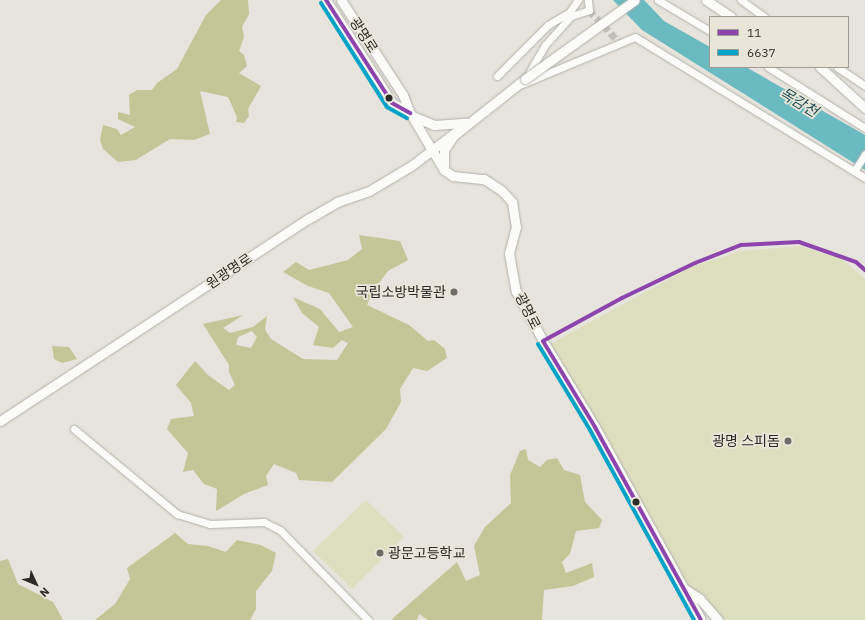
<!DOCTYPE html>
<html>
<head>
<meta charset="utf-8">
<style>
	body { margin:0 }
	#map { position:relative; width:865px; height:620px; overflow:hidden; background:#e6e4dc; font-family:"IBM Plex Sans","Noto Sans KR",sans-serif }
	div>[style] { position:absolute }
	[style*='--x'] { left:calc(var(--x)*1px); top:calc(var(--y)*1px); width:calc(var(--w)*1px); rotate:calc(var(--a)*1deg) }
	.green>* { inset:0; background:#dedfbf }
	.forest>* { inset:0; background:#c4c697 }
	.water>* { inset:0; background:#69bac1 }
	.street-tunnel>* { height:7px; margin-top:-3.5px; transform-origin:0; background:repeating-linear-gradient(90deg,#c1bfb8 0 7px,transparent 0 10.5px) }
	.roads { filter:drop-shadow(0 0 1px #b1afaa) drop-shadow(0 0 1px #b1afaa) }
	.street>* { height:7px; margin:-3.5px; padding:0 3.5px; transform-origin:3.5px; border-radius:3.5px; background:#fbfbfa }
	.secondary>* { height:9px; margin:-4.5px; padding:0 4.5px; transform-origin:4.5px; border-radius:4.5px; background:#fbfbfa }
	.bridges { filter:drop-shadow(0 0 1px #b1afaa) drop-shadow(0 0 1px #b1afaa) }
	.secondary-bridge>* { height:9px; margin:-4.5px; padding:0 4.5px; transform-origin:4.5px; border-radius:4.5px; background:#fbfbfa }
	.bus-1>* { height:4px; margin:-2px; padding:0 2px; transform-origin:2px; border-radius:2px; background:#8e44ad }
	.bus-2>* { height:4px; margin:-2px; padding:0 2px; transform-origin:2px; border-radius:2px; background:#02a3c6 }
	.dots>* { width:11px; height:11px; translate:-50% -50%; box-sizing:border-box; border:2px solid #e9e6d9; border-radius:50% }
	span { translate:-50% -50%; white-space:nowrap; text-align:center; line-height:1.15; -webkit-text-stroke:3.5px #e9e6d9; paint-order:stroke }
	.street-label { font-size:14px; color:#2e2c28 }
	.poi-label { font-size:14px; color:#2e2c28 }
	.right { translate:-100% -50%; text-align:right }
	.left { translate:0 -50%; text-align:left }
	.water-label { font-size:15px; color:#1f4f56; font-style:italic }
	.legend { position:absolute; left:709px; top:16px; width:140px; height:52px; box-sizing:border-box; background:#e9e6d9; border:1px solid #9e9c92; margin:0; padding:5px 7px; list-style:none; font-size:12px; color:#2e2c28 }
	.legend li { display:flex; align-items:center; gap:8px; height:20px }
	.legend b { width:20px; border:1px solid #9e9c92 }
	.north { position:absolute; left:16px; top:564px; width:40px; height:40px; -webkit-text-stroke:3px #e9e6d9; paint-order:stroke; rotate:134deg; font-size:11px; font-weight:700; line-height:16px; text-align:center; color:#2e2c28 }
	.north::after { content:''; display:block; margin:auto; width:14px; height:18px; background:#2e2c28; clip-path:polygon(50% 0,100% 100%,50% 72%,0 100%) }
</style>
</head>
<body>
<div id="map">
	<div class="green">
		<i style="clip-path:polygon(800px 246px,842px 259px,865px 279px,865px 620px,717px 620px,687px 584px,600px 427px,550px 344px,693px 266px,742px 251px)"></i>
		<i style="clip-path:polygon(366px 500px,404px 537px,352px 589px,313px 551px)"></i>
	</div>
	<div class="forest">
		<i style="clip-path:polygon(221px 0,248px 0,249px 14px,242px 27px,244px 37px,239px 51px,244px 55px,247px 66px,239px 73px,261px 86px,248px 109px,249px 116px,244px 123px,236px 122px,237px 117px,228px 97px,200px 91px,210px 134px,194px 140px,170px 139px,136px 160px,118px 162px,103px 149px,100px 140px,103px 125px,117px 129px,121px 135px,135px 127px,118px 119px,118px 112px,130px 115px,129px 95px,137px 90px,152px 90px,157px 83px,177px 69px,206px 15px)"></i>
		<i style="clip-path:polygon(evenodd,359px 235px,400px 241px,408px 260px,388px 271px,373px 291px,367px 305px,409px 325px,428px 341px,434px 340px,445px 349px,447px 358px,427px 371px,413px 368px,400px 389px,401px 402px,386px 429px,332px 482px,299px 480px,296px 473px,274px 464px,266px 476px,268px 485px,244px 494px,216px 511px,217px 489px,204px 484px,193px 470px,183px 472px,188px 453px,167px 429px,171px 419px,194px 416px,191px 403px,176px 385px,195px 361px,208px 375px,229px 390px,235px 385px,229px 372px,229px 365px,203px 324px,243px 315px,223px 328px,230px 333px,253px 327px,267px 316px,265px 330px,271px 339px,303px 359px,337px 360px,348px 343px,342px 340px,333px 348px,313px 345px,319px 327px,302px 313px,293px 297px,320px 309px,339px 332px,353px 327px,329px 293px,308px 286px,283px 272px,296px 262px,309px 270px,348px 260px,362px 249px,359px 235px,252px 331px,257px 337px,251px 348px,236px 345px,238px 337px,252px 331px)"></i>
		<i style="clip-path:polygon(52px 346px,69px 347px,77px 359px,62px 363px,54px 359px)"></i>
		<i style="clip-path:polygon(526px 449px,528px 460px,540px 467px,547px 460px,557px 458px,564px 470px,580px 475px,585px 502px,602px 520px,599px 528px,576px 531px,570px 554px,562px 562px,566px 573px,592px 563px,594px 577px,573px 586px,544px 590px,542px 620px,428px 620px,419px 614px,417px 620px,393px 620px,392px 619px,457px 562px,466px 581px,480px 575px,474px 546px,485px 527px,511px 503px,510px 475px,520px 451px)"></i>
		<i style="clip-path:polygon(175px 533px,188px 544px,208px 546px,226px 552px,237px 540px,261px 545px,276px 553px,272px 571px,256px 591px,256px 609px,250px 620px,95px 620px,115px 604px,130px 579px,127px 568px)"></i>
		<i style="clip-path:polygon(8px 559px,18px 584px,53px 602px,63px 620px,0 620px,0 561px)"></i>
	</div>
	<div class="water">
		<i style="clip-path:polygon(613px 0,644px 0,664px 21px,710px 47px,710px 67px,746px 67px,865px 135px,865px 170px,642px 30px)"></i>
	</div>
	<div class="street-tunnel">
		<i style="--x:589;--y:10;--w:45;--a:46.8"></i>
	</div>
	<div class="roads">
		<div class="street">
			<i style="--x:658;--y:0;--w:61;--a:30.8"></i>
			<i style="--x:741;--y:0;--w:29;--a:36"></i>
			<i style="--x:566;--y:17;--w:21;--a:-55"></i>
			<i style="--x:768;--y:67;--w:115;--a:32.2"></i>
			<i style="--x:837;--y:67;--w:34;--a:34"></i>
			<i style="--x:497;--y:76;--w:72;--a:-45"></i>
			<i style="--x:548;--y:25;--w:21;--a:-31"></i>
			<i style="--x:526;--y:78;--w:38;--a:-60"></i>
			<i style="--x:545;--y:45;--w:39;--a:-48"></i>
			<i style="--x:571;--y:16;--w:19;--a:-18"></i>
			<i style="--x:589;--y:10;--w:10;--a:-96"></i>
			<i style="--x:522;--y:84;--w:122;--a:-22.6"></i>
			<i style="--x:635;--y:37;--w:270;--a:31.5"></i>
			<i style="--x:855;--y:170;--w:19;--a:-58"></i>
			<i style="--x:74;--y:429;--w:134;--a:39.5"></i>
			<i style="--x:177;--y:514;--w:34;--a:17"></i>
			<i style="--x:210;--y:524;--w:54;--a:-2.1"></i>
			<i style="--x:264;--y:522;--w:18;--a:27"></i>
			<i style="--x:280;--y:530;--w:126;--a:45.6"></i>
		</div>
		<div class="secondary">
			<i style="--x:326;--y:0;--w:122;--a:57.3"></i>
			<i style="--x:392;--y:103;--w:21;--a:29"></i>
			<i style="--x:341;--y:0;--w:113;--a:56.9"></i>
			<i style="--x:403;--y:95;--w:19;--a:69"></i>
			<i style="--x:410;--y:113;--w:66;--a:59.2"></i>
			<i style="--x:444;--y:170;--w:11;--a:34"></i>
			<i style="--x:453;--y:176;--w:31;--a:6"></i>
			<i style="--x:484;--y:179;--w:20;--a:33"></i>
			<i style="--x:501;--y:190;--w:16;--a:47"></i>
			<i style="--x:512;--y:202;--w:25;--a:81"></i>
			<i style="--x:516;--y:227;--w:27;--a:105"></i>
			<i style="--x:509;--y:253;--w:39;--a:80"></i>
			<i style="--x:516;--y:291;--w:57;--a:61.6"></i>
			<i style="--x:543;--y:341;--w:100;--a:58.8"></i>
			<i style="--x:595;--y:427;--w:220;--a:61.2"></i>
			<i style="--x:706;--y:0;--w:30;--a:34"></i>
			<i style="--x:820;--y:67;--w:61;--a:42.3"></i>
			<i style="--x:412;--y:116;--w:24;--a:22"></i>
			<i style="--x:434;--y:125;--w:32;--a:-4"></i>
			<i style="--x:444;--y:170;--w:20;--a:-90"></i>
			<i style="--x:444;--y:150;--w:17;--a:-57"></i>
			<i style="--x:453;--y:136;--w:92;--a:-38.4"></i>
			<i style="--x:0;--y:421;--w:368;--a:-33.3"></i>
			<i style="--x:308;--y:219;--w:34;--a:-30"></i>
			<i style="--x:337;--y:202;--w:34;--a:-19"></i>
			<i style="--x:369;--y:191;--w:49;--a:-30.8"></i>
			<i style="--x:411;--y:166;--w:63;--a:-37.2"></i>
			<i style="--x:685;--y:589;--w:17;--a:33"></i>
			<i style="--x:699;--y:598;--w:29;--a:49"></i>
		</div>
	</div>
	<div class="bridges">
		<div class="secondary-bridge">
			<i style="--x:525;--y:79;--w:135;--a:-35.7"></i>
		</div>
	</div>
	<div class="bus-1">
		<i style="--x:326;--y:0;--w:122;--a:57.3"></i>
		<i style="--x:392;--y:103;--w:21;--a:29"></i>
		<i style="--x:701;--y:620;--w:220;--a:-118.8"></i>
		<i style="--x:595;--y:427;--w:100;--a:-121.2"></i>
		<i style="--x:543;--y:341;--w:90;--a:-28.6"></i>
		<i style="--x:622;--y:298;--w:81;--a:-25.6"></i>
		<i style="--x:695;--y:263;--w:49;--a:-21.4"></i>
		<i style="--x:741;--y:245;--w:58;--a:-3"></i>
		<i style="--x:799;--y:242;--w:60;--a:19.3"></i>
		<i style="--x:856;--y:262;--w:12;--a:42"></i>
	</div>
	<div class="bus-2">
		<i style="--x:321;--y:3;--w:123;--a:57.6"></i>
		<i style="--x:387;--y:107;--w:23;--a:29"></i>
		<i style="--x:538;--y:344;--w:100;--a:58.8"></i>
		<i style="--x:590;--y:430;--w:217;--a:61.3"></i>
	</div>
	<div class="dots">
		<i style="left:389px;top:98px;background:#2e2c28"></i>
		<i style="left:454px;top:292px;background:#6e6c67"></i>
		<i style="left:788px;top:441px;background:#6e6c67"></i>
		<i style="left:636px;top:502px;background:#2e2c28"></i>
		<i style="left:380px;top:553px;background:#6e6c67"></i>
	</div>
	<div class="street-label">
		<span style="left:364px;top:35px;rotate:57deg">광명로</span>
		<span style="left:229px;top:271px;rotate:-34deg">원광명로</span>
		<span style="left:528px;top:311px;rotate:63deg">광명로</span>
	</div>
	<div class="poi-label">
		<span class="right" style="left:446px;top:292px">국립소방박물관</span>
		<span class="right" style="left:780px;top:441px">광명 스피돔</span>
		<span class="left" style="left:388px;top:553px">광문고등학교</span>
	</div>
	<div class="water-label">
		<span style="left:799px;top:102px;rotate:31deg">목감천</span>
	</div>
	<ul class="legend">
	<li><b style="height:5px;background:#8e44ad"></b>11</li>
	<li><b style="height:5px;background:#02a3c6"></b>6637</li>
	</ul>
	<div class="north">N</div>
</div>
</body>
</html>
